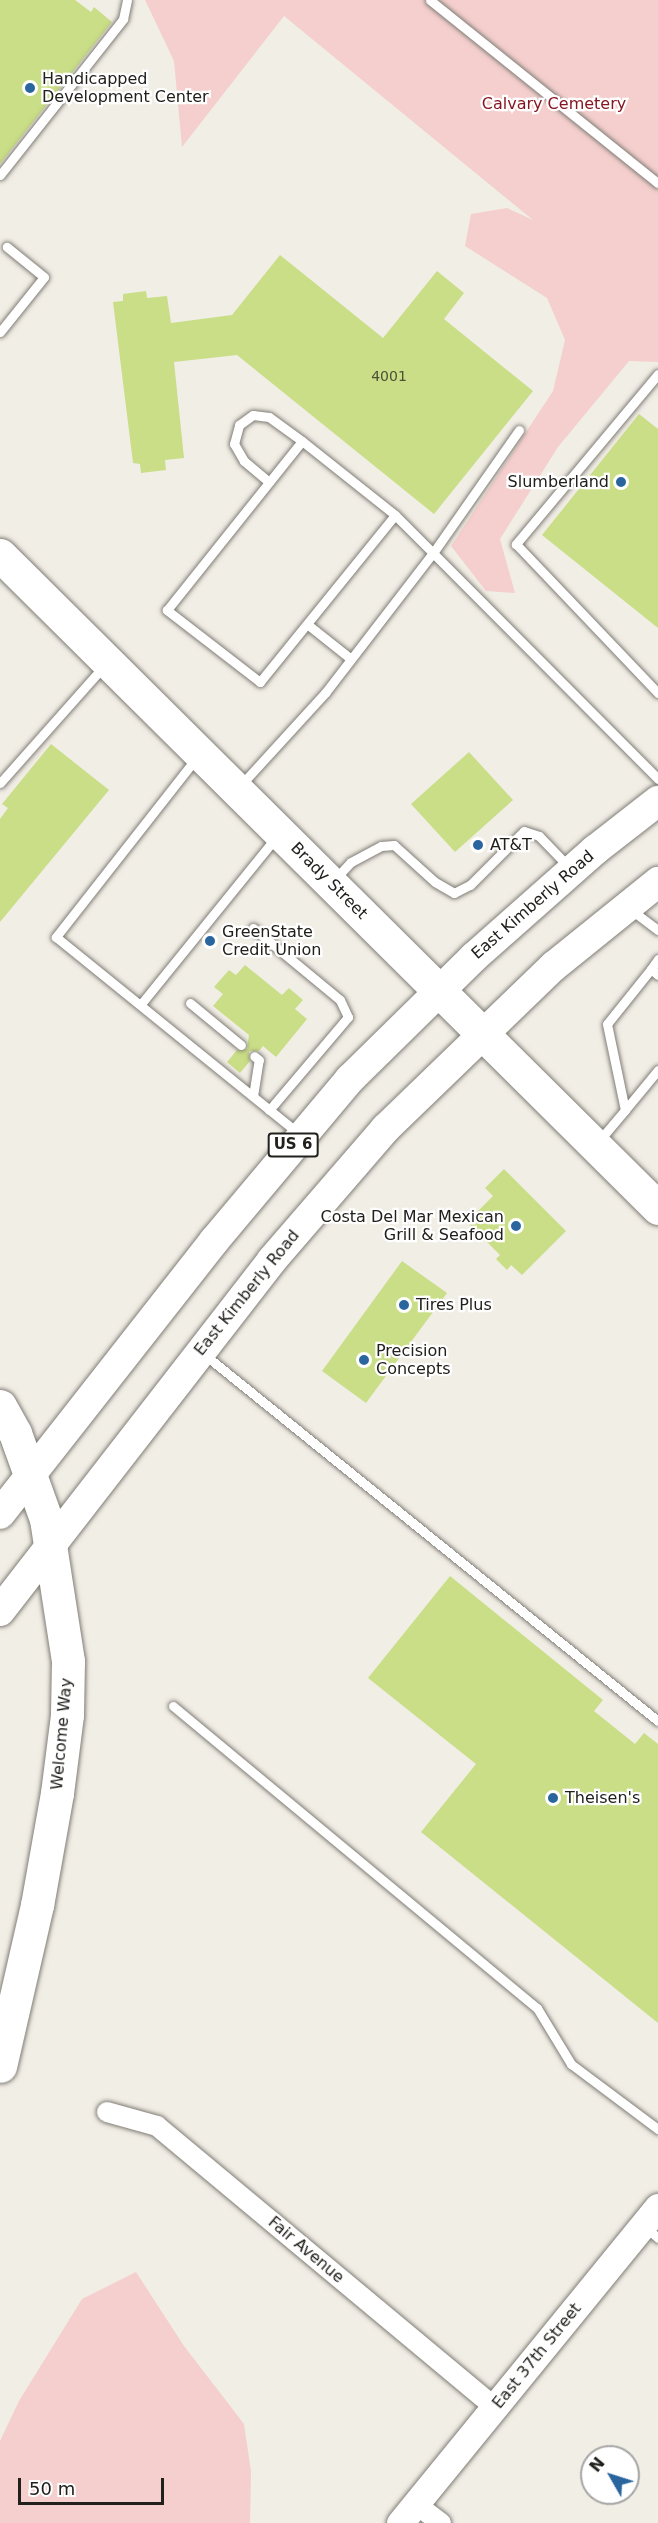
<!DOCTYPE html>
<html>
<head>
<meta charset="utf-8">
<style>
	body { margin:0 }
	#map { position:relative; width:658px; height:2523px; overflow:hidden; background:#f1eee6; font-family:"DejaVu Sans",sans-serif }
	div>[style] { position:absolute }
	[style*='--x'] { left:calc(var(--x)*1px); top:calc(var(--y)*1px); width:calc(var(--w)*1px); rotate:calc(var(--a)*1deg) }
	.green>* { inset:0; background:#f4cfcd }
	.building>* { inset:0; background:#c9de86 }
	.roads { filter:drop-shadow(0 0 2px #807d76) drop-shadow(0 0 2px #807d76) }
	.lane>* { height:9px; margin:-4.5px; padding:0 4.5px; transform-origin:4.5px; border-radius:4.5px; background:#fff }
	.street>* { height:20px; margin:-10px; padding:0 10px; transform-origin:10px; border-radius:10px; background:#fff }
	.secondary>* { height:27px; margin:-13.5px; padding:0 13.5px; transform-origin:13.5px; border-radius:13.5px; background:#fff }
	.primary>* { height:30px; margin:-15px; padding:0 15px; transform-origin:15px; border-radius:15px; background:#fff }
	.highway>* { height:33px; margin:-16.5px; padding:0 16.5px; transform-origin:16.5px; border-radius:16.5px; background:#fff }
	.dots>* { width:16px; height:16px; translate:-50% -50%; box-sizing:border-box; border:3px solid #fff; border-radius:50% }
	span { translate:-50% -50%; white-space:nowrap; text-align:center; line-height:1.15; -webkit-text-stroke:4.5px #fff; paint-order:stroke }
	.number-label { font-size:14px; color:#4b5037 }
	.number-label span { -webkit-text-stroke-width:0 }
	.shield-label span { padding:2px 4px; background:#fff; border:2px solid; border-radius:4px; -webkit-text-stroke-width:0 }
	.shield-label { font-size:15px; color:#21201d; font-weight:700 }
	.poi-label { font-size:16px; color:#21201d }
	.left { translate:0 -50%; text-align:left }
	.right { translate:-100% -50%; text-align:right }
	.park-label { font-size:16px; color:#851720 }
	.street-label { font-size:16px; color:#21201d }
	.north { position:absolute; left:580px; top:2445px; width:60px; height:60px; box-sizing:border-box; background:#fff; border:2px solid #a6a6a5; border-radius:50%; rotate:309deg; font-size:16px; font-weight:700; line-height:24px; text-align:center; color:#21201d }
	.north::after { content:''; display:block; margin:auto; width:21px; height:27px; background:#2a669d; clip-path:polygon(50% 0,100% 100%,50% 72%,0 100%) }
	.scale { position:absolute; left:18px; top:2478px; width:146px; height:27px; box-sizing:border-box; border:3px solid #21201d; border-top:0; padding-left:8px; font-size:18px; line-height:21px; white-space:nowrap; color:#21201d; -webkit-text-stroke:4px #fff; paint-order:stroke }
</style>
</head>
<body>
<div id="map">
	<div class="green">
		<i style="clip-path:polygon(145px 0,658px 0,658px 362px,629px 361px,558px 447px,500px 539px,515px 593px,486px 591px,451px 546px,553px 391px,565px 340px,547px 298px,465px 246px,471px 214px,507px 208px,533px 220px,284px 16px,182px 147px,174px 61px)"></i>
		<i style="clip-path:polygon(136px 2272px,184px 2346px,244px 2424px,251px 2471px,250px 2523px,0 2523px,0 2441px,19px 2401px,82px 2299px)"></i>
	</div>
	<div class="building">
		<i style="clip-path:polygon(0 0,75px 0,91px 12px,94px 7px,112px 22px,0 164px)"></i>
		<i style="clip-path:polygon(280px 255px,383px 338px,437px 271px,464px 293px,444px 319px,533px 391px,434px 514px,237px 355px,174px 362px,184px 458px,165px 460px,166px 470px,141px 473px,140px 464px,133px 463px,113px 302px,123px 301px,123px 294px,146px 291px,147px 298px,167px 296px,171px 323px,232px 315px)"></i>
		<i style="clip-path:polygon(639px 414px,658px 429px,658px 628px,542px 535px)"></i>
		<i style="clip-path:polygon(51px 744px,109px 790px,0 922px,0 819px,8px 808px,2px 804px)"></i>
		<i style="clip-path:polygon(469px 752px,513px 800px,455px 852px,411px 804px)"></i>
		<i style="clip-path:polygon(245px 965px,282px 995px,289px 988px,303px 1000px,295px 1009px,307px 1019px,276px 1057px,263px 1046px,259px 1051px,249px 1051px,250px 1061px,240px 1073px,227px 1062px,237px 1050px,247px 1049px,249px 1035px,213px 1006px,223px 994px,214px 987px,229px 970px,236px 975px)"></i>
		<i style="clip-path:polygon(504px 1169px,566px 1231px,522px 1275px,511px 1265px,507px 1270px,496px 1259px,500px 1255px,467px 1222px,493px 1196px,485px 1188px)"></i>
		<i style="clip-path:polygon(402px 1261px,447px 1293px,366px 1403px,322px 1371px)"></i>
		<i style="clip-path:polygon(450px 1576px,603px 1700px,594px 1711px,635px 1744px,644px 1733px,658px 1744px,658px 2023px,421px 1832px,476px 1764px,368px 1678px)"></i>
	</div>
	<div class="roads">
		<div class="lane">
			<i style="--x:430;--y:0;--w:292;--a:38.8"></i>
			<i style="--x:0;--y:175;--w:199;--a:-51.7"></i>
			<i style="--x:123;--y:19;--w:19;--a:-78"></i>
			<i style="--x:0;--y:332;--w:70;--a:-51.3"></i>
			<i style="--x:44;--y:277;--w:48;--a:-141"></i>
			<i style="--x:658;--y:374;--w:222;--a:129.9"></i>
			<i style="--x:516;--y:544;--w:206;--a:46.4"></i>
			<i style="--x:269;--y:482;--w:33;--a:-140"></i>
			<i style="--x:244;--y:461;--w:20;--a:-120"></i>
			<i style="--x:234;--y:444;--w:20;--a:-75"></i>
			<i style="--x:239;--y:425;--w:17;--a:-36"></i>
			<i style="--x:253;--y:415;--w:16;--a:7"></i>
			<i style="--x:269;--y:417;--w:41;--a:36"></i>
			<i style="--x:395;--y:515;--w:215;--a:129"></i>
			<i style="--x:260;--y:682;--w:118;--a:-142.3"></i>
			<i style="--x:167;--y:610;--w:216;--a:-51.4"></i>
			<i style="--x:302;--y:441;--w:119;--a:38.5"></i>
			<i style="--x:395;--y:515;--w:54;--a:45"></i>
			<i style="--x:433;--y:553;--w:150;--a:-55"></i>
			<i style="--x:307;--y:624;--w:56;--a:38.5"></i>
			<i style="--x:197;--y:757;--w:229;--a:128.1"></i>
			<i style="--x:56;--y:937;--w:313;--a:39"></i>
			<i style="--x:0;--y:783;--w:157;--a:-48.4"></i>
			<i style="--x:240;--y:786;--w:126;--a:-47.6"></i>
			<i style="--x:325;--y:693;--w:177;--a:-52.4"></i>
			<i style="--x:433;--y:553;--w:319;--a:45.1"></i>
			<i style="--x:335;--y:879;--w:23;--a:-47"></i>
			<i style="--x:351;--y:862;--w:34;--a:-28"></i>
			<i style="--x:381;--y:846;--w:13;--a:-4"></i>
			<i style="--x:394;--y:845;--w:55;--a:42.1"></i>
			<i style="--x:435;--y:882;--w:22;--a:30"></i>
			<i style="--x:454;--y:893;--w:18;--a:-27"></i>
			<i style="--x:470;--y:885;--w:76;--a:-45"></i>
			<i style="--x:524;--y:831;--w:16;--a:18"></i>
			<i style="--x:539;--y:836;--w:45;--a:45.9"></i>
			<i style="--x:630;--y:909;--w:35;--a:37"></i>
			<i style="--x:253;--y:928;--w:113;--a:39.6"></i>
			<i style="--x:340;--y:1000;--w:19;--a:65"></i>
			<i style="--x:348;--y:1017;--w:122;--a:130.3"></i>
			<i style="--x:658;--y:959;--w:12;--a:125"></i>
			<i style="--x:651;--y:969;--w:9;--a:41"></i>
			<i style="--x:651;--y:969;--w:70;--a:128.7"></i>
			<i style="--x:607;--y:1024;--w:88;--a:78.2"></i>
			<i style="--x:625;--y:1110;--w:52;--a:-50.5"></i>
			<i style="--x:190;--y:1003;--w:66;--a:39.5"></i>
			<i style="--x:141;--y:1004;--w:215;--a:-51"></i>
			<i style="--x:253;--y:1096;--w:36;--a:-81"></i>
			<i style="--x:259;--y:1060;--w:6;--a:-141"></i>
			<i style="--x:598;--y:1142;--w:42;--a:-49.8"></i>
			<i style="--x:205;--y:1355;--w:582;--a:38.94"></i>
			<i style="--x:173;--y:1706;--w:473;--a:39.7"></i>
			<i style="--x:537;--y:2008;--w:66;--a:58.7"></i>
			<i style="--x:571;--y:2064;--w:109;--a:36.8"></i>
			<i style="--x:645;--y:2227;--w:17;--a:40"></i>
		</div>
		<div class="street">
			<i style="--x:107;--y:2112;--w:52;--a:15.6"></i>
			<i style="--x:157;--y:2126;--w:440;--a:39.8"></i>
			<i style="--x:417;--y:2505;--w:30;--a:37"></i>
		</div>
		<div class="secondary">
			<i style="--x:400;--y:2523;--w:408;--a:-50.8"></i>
		</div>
		<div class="primary">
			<i style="--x:0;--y:1514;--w:347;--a:-51.9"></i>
			<i style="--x:214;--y:1241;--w:212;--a:-50"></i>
			<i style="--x:350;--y:1079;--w:174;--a:-44.5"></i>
			<i style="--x:474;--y:957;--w:162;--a:-41.5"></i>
			<i style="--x:595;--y:850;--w:80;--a:-37.9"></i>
			<i style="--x:0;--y:1611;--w:444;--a:-52.2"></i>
			<i style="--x:272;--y:1260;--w:174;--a:-49.2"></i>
			<i style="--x:386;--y:1128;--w:233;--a:-44"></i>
			<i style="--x:554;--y:966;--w:134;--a:-38.9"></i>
		</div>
		<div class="highway">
			<i style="--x:0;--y:555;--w:927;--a:44.78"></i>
			<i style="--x:0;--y:1406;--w:31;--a:61"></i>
			<i style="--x:15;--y:1433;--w:91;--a:70.2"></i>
			<i style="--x:46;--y:1519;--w:144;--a:81.2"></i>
			<i style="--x:68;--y:1661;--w:54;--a:91.1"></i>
			<i style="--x:67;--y:1715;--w:79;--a:97.3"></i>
			<i style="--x:57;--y:1793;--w:114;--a:100.1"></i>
			<i style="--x:37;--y:1905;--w:165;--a:102.9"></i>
		</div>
	</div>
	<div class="dots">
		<i style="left:30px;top:88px;background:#2a669d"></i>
		<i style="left:621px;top:482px;background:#2a669d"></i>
		<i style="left:478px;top:845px;background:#2a669d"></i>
		<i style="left:210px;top:941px;background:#2a669d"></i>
		<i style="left:516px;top:1226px;background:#2a669d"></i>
		<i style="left:404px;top:1305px;background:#2a669d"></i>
		<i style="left:364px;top:1360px;background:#2a669d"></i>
		<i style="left:553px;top:1798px;background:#2a669d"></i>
	</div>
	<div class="number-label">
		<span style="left:389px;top:376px">4001</span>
	</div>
	<div class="shield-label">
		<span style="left:293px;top:1145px">US 6</span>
	</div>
	<div class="poi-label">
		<span class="left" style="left:42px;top:88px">Handicapped<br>Development Center</span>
		<span class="right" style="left:609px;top:482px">Slumberland</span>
		<span class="left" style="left:490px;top:845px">AT&amp;T</span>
		<span class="left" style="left:222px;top:941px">GreenState<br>Credit Union</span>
		<span class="right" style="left:504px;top:1226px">Costa Del Mar Mexican<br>Grill &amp; Seafood</span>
		<span class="left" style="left:416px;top:1305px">Tires Plus</span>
		<span class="left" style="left:376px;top:1360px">Precision<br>Concepts</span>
		<span class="left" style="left:565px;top:1798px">Theisen's</span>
	</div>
	<div class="park-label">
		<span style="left:554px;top:104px">Calvary Cemetery</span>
	</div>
	<div class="street-label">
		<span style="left:329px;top:881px;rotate:45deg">Brady Street</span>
		<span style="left:533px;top:905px;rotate:-41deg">East Kimberly Road</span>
		<span style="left:247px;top:1293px;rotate:-51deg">East Kimberly Road</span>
		<span style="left:62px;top:1734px;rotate:-85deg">Welcome Way</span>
		<span style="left:306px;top:2250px;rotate:40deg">Fair Avenue</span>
		<span style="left:537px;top:2356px;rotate:-51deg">East 37th Street</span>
	</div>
	<div class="north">N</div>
	<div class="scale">50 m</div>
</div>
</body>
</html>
